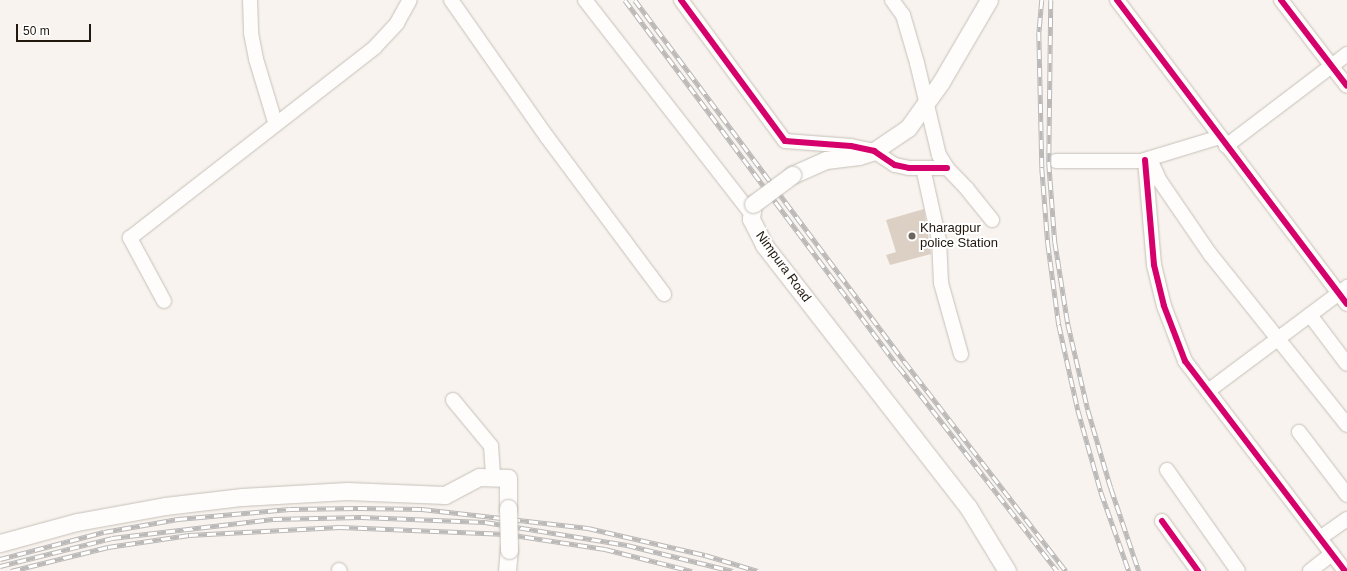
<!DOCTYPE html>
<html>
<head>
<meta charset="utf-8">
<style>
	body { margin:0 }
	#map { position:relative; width:1347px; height:571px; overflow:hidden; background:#f8f3ee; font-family:Arial,sans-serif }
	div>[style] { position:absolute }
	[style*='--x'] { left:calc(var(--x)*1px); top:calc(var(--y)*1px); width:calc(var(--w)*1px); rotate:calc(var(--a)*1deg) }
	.building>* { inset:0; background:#dcd0c5 }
	.roads { filter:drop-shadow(0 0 1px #c6c0b9) drop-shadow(0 0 1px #c6c0b9) }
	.minor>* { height:14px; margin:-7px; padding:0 7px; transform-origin:7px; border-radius:7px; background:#fefdfc }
	.major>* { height:17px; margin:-8.5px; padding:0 8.5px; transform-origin:8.5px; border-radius:8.5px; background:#fefdfc }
	.rail>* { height:4.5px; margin-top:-2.25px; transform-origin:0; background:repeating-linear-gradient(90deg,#fff 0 9px,#bbb9b8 0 18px); box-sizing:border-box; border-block:1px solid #bbb9b8 }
	.bridges { filter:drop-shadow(0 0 1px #c6c0b9) drop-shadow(0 0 1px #c6c0b9) }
	.major-bridge>* { height:17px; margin:-8.5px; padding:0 8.5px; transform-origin:8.5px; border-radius:8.5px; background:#fefdfc }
	.cycleway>* { height:6px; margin:-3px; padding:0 3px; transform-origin:3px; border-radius:3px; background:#d6006c }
	.dots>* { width:11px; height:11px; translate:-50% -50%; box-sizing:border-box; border:2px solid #fff; border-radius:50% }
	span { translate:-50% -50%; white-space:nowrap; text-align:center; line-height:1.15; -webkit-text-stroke:4px #fff; paint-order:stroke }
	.poi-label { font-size:13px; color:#21180f }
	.left { translate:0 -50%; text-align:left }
	.street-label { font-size:13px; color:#21180f }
	.scale { position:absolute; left:16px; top:24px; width:75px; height:18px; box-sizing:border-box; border:2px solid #21180f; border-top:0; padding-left:5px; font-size:12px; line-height:14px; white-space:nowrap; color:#21180f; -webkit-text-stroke:3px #fff; paint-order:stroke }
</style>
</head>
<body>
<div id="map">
	<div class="building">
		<i style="clip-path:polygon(924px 209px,931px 254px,890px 265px,886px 255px,896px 252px,886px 220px)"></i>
	</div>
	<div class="roads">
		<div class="minor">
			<i style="--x:250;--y:0;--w:33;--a:88"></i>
			<i style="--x:251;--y:33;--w:26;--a:79"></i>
			<i style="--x:256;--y:59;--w:66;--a:73.2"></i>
			<i style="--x:451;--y:0;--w:167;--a:55"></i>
			<i style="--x:547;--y:137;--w:196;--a:53.3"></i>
			<i style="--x:585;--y:0;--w:269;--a:52.1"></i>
			<i style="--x:681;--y:0;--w:175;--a:53.6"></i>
			<i style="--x:785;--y:141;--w:66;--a:4.3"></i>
			<i style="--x:851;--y:146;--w:24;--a:12"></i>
			<i style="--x:874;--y:151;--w:25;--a:34"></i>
			<i style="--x:895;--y:165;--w:14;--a:12"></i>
			<i style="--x:909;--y:168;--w:38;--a:0"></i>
			<i style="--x:892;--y:0;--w:19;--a:54"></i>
			<i style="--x:903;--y:15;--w:50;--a:73.7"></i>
			<i style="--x:917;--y:63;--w:95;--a:76.6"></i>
			<i style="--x:939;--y:155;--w:15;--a:58"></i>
			<i style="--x:947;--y:168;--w:29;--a:46"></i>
			<i style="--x:967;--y:189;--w:40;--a:51"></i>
			<i style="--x:1117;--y:0;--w:381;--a:52.9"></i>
			<i style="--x:1281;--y:0;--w:108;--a:52.5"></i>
			<i style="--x:1226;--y:146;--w:152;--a:-37.2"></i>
			<i style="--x:1150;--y:159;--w:24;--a:66"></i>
			<i style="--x:1160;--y:181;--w:88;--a:55.6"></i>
			<i style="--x:1210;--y:254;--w:219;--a:51.3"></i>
			<i style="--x:1145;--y:160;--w:105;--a:85.1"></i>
			<i style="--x:1154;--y:265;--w:42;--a:76.3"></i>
			<i style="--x:1164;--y:306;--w:59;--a:69.1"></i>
			<i style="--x:1185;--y:361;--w:264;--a:52.7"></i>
			<i style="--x:1056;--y:161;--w:85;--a:0"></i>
			<i style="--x:1141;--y:161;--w:83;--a:-16.9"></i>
			<i style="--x:923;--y:168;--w:74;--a:77.5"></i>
			<i style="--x:939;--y:240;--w:43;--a:87.3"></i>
			<i style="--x:941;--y:283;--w:74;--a:74.3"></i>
			<i style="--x:164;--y:301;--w:72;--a:-118.4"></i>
			<i style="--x:130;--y:238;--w:311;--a:-37.9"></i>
			<i style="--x:375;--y:47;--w:33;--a:-47"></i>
			<i style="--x:397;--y:23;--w:26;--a:-61"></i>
			<i style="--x:1310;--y:315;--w:61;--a:52.9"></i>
			<i style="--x:1208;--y:391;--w:174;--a:-36.8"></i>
			<i style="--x:453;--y:400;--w:60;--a:50.4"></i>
			<i style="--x:491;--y:446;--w:31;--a:86"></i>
			<i style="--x:1299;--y:432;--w:79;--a:52.7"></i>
			<i style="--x:1167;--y:470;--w:123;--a:54.9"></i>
			<i style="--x:1162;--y:521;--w:62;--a:54.2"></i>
			<i style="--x:1320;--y:538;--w:33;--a:-35"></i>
			<i style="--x:339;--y:570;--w:1;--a:45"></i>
			<i style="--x:1310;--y:571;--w:28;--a:-38"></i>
		</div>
		<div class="major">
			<i style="--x:792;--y:175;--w:37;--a:-24"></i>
			<i style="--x:826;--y:160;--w:33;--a:-7"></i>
			<i style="--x:859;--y:156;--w:16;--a:-18"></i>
			<i style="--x:874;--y:151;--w:41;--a:-34.1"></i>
			<i style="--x:908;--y:128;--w:57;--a:-54.3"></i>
			<i style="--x:941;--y:82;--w:95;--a:-59.7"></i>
			<i style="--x:753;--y:204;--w:15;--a:98"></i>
			<i style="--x:751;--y:219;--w:29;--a:63"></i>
			<i style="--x:764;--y:245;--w:332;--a:52.1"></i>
			<i style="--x:968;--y:507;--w:75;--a:58.6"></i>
			<i style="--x:0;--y:543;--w:80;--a:-15.3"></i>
			<i style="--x:77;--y:522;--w:89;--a:-10.3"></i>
			<i style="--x:165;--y:506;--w:78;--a:-6.7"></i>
			<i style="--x:242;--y:497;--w:105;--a:-3.3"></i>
			<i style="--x:347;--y:491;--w:98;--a:2.3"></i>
			<i style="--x:445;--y:495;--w:38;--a:-28"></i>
			<i style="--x:479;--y:477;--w:29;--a:2"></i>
			<i style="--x:508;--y:478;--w:30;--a:90"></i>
			<i style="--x:507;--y:571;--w:21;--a:-85"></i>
		</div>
	</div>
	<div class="rail">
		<i style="--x:625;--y:0;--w:458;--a:53.3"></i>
		<i style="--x:899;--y:367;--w:258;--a:52.2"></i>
		<i style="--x:635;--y:0;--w:452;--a:53.3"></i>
		<i style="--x:905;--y:362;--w:264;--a:52.4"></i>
		<i style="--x:1042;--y:0;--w:32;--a:95"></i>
		<i style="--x:1039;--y:32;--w:136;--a:88.7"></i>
		<i style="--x:1042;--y:168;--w:76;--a:85.5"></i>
		<i style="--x:1048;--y:244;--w:82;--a:82.3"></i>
		<i style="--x:1059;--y:325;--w:87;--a:77.4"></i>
		<i style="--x:1078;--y:410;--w:85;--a:74.3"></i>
		<i style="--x:1101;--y:492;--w:84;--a:70.5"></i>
		<i style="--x:1051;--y:0;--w:163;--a:90.7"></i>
		<i style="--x:1049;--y:163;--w:79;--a:85.7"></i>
		<i style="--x:1055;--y:242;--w:83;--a:81"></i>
		<i style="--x:1068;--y:324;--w:88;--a:76.9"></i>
		<i style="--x:1088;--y:410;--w:81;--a:73.6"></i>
		<i style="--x:1111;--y:488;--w:88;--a:71.4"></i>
		<i style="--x:0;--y:559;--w:107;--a:-14.6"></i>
		<i style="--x:104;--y:532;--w:75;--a:-10"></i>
		<i style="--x:178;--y:519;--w:112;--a:-5.1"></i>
		<i style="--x:290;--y:509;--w:68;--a:-0.8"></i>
		<i style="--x:358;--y:508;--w:64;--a:0.9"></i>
		<i style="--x:422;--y:509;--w:167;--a:6.5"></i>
		<i style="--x:588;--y:528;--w:120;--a:13"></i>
		<i style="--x:705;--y:555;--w:55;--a:16.8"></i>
		<i style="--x:0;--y:566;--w:115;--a:-14"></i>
		<i style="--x:112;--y:538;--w:162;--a:-6.7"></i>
		<i style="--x:273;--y:519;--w:88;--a:-1.3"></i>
		<i style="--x:361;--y:517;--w:124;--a:2.3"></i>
		<i style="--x:485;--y:522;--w:144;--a:9.2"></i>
		<i style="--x:627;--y:545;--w:109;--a:13.8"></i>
		<i style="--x:11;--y:571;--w:100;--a:-13.9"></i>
		<i style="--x:108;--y:547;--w:82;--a:-8.4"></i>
		<i style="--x:189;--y:535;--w:151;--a:-3"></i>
		<i style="--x:340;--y:527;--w:167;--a:2.4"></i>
		<i style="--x:507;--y:534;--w:99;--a:8.7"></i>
		<i style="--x:605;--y:549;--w:90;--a:14.2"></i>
	</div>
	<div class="bridges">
		<div class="major-bridge">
			<i style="--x:753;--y:204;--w:49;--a:-36.6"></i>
			<i style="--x:508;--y:508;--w:42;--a:88.6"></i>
		</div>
	</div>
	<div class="cycleway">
		<i style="--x:681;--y:0;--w:175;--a:53.6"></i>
		<i style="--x:785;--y:141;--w:66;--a:4.3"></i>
		<i style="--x:851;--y:146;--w:24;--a:12"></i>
		<i style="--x:874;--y:151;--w:25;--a:34"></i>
		<i style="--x:895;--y:165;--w:14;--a:12"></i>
		<i style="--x:909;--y:168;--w:38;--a:0"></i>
		<i style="--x:1117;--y:0;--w:381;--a:52.9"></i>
		<i style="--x:1281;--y:0;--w:108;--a:52.5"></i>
		<i style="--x:1145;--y:160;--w:105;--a:85.1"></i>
		<i style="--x:1154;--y:265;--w:42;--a:76.3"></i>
		<i style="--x:1164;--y:306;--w:59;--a:69.1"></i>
		<i style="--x:1185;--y:361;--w:264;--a:52.7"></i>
		<i style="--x:1162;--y:521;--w:62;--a:54.2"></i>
	</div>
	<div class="dots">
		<i style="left:912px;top:236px;background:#6c655d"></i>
	</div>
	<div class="poi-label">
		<span class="left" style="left:920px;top:236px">Kharagpur<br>police Station</span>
	</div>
	<div class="street-label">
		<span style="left:783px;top:267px;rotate:54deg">Nimpura Road</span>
	</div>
	<div class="scale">50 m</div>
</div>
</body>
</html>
